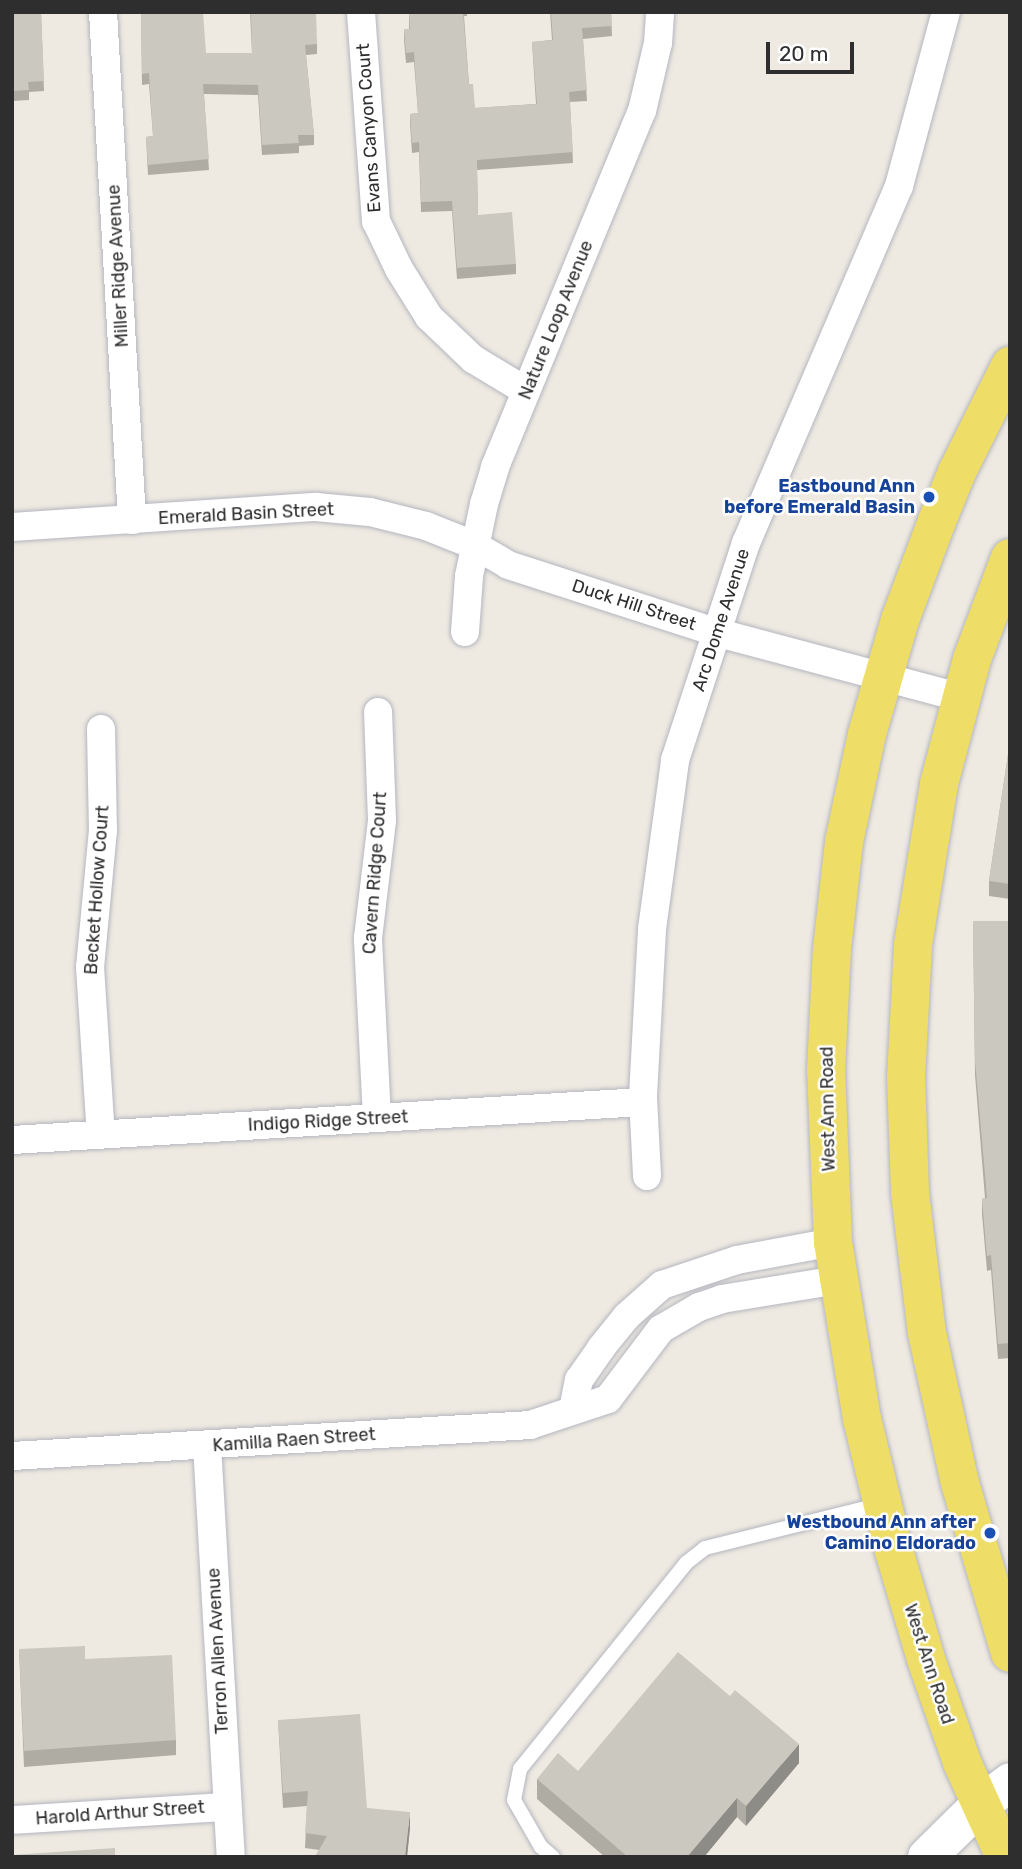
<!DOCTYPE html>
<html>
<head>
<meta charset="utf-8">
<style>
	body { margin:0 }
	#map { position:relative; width:1022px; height:1869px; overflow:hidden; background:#efeae1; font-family:Rubik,sans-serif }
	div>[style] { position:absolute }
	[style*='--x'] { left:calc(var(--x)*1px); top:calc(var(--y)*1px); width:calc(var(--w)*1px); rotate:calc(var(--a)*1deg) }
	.roads { filter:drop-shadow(0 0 2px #b4b6c1) drop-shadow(0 0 2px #b4b6c1) }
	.service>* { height:14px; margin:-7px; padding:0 7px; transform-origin:7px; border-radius:7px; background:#fff }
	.minor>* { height:28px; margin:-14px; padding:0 14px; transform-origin:14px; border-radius:14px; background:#fff }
	.secondary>* { height:38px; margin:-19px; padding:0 19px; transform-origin:19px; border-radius:19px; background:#fff }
	.primary>* { height:38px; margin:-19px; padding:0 19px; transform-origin:19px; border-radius:19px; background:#ed6 }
	.wall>* { inset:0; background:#afaca4 }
	.shaded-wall>* { inset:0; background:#8e8c86 }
	.building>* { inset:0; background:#cbc8bf }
	.dots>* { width:19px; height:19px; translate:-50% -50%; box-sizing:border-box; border:4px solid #fff; border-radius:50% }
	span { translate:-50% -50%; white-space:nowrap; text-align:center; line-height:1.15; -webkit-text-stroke:5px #fff; paint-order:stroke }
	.street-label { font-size:18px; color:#2e2e2e }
	.transit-label { font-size:18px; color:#164399; font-weight:700 }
	.right { translate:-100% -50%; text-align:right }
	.frame { position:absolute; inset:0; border:14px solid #2e2e2e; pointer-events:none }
	.scale { position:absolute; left:766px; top:42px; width:88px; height:32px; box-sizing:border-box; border:4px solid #2e2e2e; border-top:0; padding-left:9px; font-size:21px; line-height:24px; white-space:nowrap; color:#2e2e2e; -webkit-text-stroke:5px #fff; paint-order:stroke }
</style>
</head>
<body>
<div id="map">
	<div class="roads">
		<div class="service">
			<i style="--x:553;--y:1857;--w:16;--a:-140"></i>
			<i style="--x:541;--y:1847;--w:54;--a:-119.9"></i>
			<i style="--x:514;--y:1800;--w:32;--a:-79"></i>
			<i style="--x:520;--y:1769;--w:265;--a:-51.1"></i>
			<i style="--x:686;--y:1563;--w:24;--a:-38"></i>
			<i style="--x:705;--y:1548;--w:181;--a:-14"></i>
		</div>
		<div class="minor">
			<i style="--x:103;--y:12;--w:509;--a:86.73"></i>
			<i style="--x:361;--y:12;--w:210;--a:85.9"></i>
			<i style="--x:376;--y:221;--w:53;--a:64.4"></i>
			<i style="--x:399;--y:269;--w:57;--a:58"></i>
			<i style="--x:429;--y:317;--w:61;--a:43.7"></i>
			<i style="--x:473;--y:359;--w:62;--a:31.1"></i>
			<i style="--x:12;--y:527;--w:305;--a:-3.8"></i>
			<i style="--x:316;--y:507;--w:54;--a:5.3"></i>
			<i style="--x:370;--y:512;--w:58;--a:14"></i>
			<i style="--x:426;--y:526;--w:52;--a:21.6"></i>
			<i style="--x:474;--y:545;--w:39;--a:30"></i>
			<i style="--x:508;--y:565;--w:218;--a:17.9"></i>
			<i style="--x:715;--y:632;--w:253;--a:14.9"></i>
			<i style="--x:465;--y:632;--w:56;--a:-85.9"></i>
			<i style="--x:469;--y:576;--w:74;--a:-78.2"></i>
			<i style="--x:484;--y:504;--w:39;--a:-73"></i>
			<i style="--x:495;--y:467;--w:385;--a:-67.6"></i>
			<i style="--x:642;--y:111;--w:70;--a:-76.8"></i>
			<i style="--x:658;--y:43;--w:31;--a:-86"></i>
			<i style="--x:101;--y:729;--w:101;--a:88.9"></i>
			<i style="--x:103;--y:830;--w:138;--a:95.4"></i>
			<i style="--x:90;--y:967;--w:168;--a:86.3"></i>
			<i style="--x:377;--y:1118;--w:180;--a:-92.9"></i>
			<i style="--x:368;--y:938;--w:119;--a:-83.2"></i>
			<i style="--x:382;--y:820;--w:108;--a:-92.1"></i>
			<i style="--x:12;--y:1140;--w:632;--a:-3.45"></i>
			<i style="--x:647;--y:1176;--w:80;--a:-92.9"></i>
			<i style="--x:643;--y:1096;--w:167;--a:-86.9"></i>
			<i style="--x:652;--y:929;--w:171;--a:-82.2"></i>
			<i style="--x:675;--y:760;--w:228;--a:-71.9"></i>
			<i style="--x:746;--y:543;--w:388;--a:-66.8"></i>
			<i style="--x:899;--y:186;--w:180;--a:-74.9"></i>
			<i style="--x:573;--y:1410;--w:31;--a:-79"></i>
			<i style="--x:579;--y:1380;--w:39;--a:-55"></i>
			<i style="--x:601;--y:1348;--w:41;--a:-50.9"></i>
			<i style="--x:627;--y:1316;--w:47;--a:-41.5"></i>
			<i style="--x:662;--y:1285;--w:79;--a:-18.4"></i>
			<i style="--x:737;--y:1260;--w:98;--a:-10.6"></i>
			<i style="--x:207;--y:1445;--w:413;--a:86.7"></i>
			<i style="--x:12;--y:1456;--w:519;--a:-3.42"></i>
			<i style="--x:530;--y:1425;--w:82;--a:-18.4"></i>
			<i style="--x:608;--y:1399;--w:88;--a:-52.9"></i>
			<i style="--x:661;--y:1329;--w:44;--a:-30.1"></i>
			<i style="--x:699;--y:1307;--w:24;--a:-19"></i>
			<i style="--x:722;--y:1299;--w:118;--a:-9.3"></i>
			<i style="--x:12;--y:1820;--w:215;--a:-3.5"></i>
		</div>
		<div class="secondary">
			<i style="--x:927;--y:1857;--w:74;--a:-44.5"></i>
			<i style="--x:980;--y:1805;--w:38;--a:-37"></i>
		</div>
		<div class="primary">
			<i style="--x:1010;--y:558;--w:108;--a:110.6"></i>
			<i style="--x:972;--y:659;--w:129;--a:104.8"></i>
			<i style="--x:939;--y:784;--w:163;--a:99.2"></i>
			<i style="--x:913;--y:945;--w:132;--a:93"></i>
			<i style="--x:906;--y:1077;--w:116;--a:88"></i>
			<i style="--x:910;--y:1193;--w:141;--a:83.1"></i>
			<i style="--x:927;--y:1333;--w:154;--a:77.6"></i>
			<i style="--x:960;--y:1483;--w:177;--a:73.6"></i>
			<i style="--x:1005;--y:1857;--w:104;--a:-114.4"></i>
			<i style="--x:962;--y:1762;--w:109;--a:-109.3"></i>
			<i style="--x:926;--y:1659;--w:113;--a:-106.5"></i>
			<i style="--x:894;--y:1551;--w:136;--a:-103.6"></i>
			<i style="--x:862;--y:1419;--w:179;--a:-99.3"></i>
			<i style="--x:833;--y:1242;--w:171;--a:-92.3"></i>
			<i style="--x:826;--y:1071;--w:122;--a:-87.2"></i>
			<i style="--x:832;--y:949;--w:108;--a:-83.6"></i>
			<i style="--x:844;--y:842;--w:110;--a:-78"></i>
			<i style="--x:867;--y:734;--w:119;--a:-73.9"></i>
			<i style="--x:900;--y:620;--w:106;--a:-69.5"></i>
			<i style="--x:937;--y:521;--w:53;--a:-67.8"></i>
			<i style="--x:957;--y:472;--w:119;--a:-63.4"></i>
		</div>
	</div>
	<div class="wall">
		<i style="clip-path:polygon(12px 12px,41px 12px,44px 91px,29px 92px,29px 100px,12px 101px)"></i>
		<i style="clip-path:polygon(141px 12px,206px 53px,252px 53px,250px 12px,317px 44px,317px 54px,306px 55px,314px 135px,314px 145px,299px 146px,299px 153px,262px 155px,258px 95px,204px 94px,209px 170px,148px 175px,146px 137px,153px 136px,149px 84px,142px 85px)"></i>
		<i style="clip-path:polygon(409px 12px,467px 12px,467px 16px,464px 16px,469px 84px,475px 108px,536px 104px,532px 42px,552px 40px,550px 12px,611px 12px,612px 36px,583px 39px,587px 101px,570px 102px,573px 163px,477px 170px,478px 215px,516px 264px,516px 274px,457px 279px,452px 211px,421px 212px,419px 152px,412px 153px,410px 124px,410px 114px,418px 113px,414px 62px,406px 63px,404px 40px,404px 29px,409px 29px)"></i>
		<i style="clip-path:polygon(1010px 741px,1010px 899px,989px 896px,989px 881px)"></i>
		<i style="clip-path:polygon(973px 921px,1010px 921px,1010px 1358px,998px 1359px,991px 1270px,987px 1271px,982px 1214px,982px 1199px,985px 1198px,975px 1075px)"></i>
		<i style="clip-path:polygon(19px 1649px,85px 1659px,176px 1740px,176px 1755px,24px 1767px)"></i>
		<i style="clip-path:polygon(278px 1720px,367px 1808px,410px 1827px,407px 1857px,315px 1857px,319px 1850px,305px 1848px,307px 1806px,283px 1808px)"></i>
		<i style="clip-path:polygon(799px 1763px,746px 1826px,737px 1817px,704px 1857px,605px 1857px,537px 1799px,537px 1779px,578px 1771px)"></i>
	</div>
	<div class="shaded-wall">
		<i style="clip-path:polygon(799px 1744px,799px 1763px,746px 1826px,746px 1806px)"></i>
		<i style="clip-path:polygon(737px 1798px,737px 1817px,704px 1857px,687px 1857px)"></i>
		<i style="clip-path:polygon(410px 1812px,410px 1827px,407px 1857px,405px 1857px)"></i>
	</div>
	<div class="building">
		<i style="clip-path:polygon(12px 12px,41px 12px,44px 81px,28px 82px,29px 90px,12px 91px)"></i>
		<i style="clip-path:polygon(141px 12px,203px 12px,206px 53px,252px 53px,251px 12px,316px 12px,317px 44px,305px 45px,314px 135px,298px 135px,299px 143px,262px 145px,258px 85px,203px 84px,209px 159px,148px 165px,146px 137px,153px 136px,149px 73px,142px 74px)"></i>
		<i style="clip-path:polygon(409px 12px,463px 12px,469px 84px,473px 84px,475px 108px,537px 104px,532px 42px,553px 40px,551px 12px,611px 12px,612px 26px,582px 28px,587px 90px,569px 92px,573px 152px,477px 160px,478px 215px,512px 212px,516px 264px,457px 268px,452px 201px,421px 202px,419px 142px,412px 143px,410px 114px,418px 113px,414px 52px,406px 53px,404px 29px,410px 29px)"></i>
		<i style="clip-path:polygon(1010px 741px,1010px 884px,989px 881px)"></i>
		<i style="clip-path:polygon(973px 921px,1010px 921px,1010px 1343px,998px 1344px,991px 1255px,987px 1256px,982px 1199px,987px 1198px,975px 1060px)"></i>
		<i style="clip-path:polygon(85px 1646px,85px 1659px,172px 1655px,176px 1740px,24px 1751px,19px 1649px)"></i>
		<i style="clip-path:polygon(678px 1652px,730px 1696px,735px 1690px,799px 1744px,746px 1806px,737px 1798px,687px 1857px,628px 1857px,537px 1779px,558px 1753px,578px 1771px)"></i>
		<i style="clip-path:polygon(360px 1714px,367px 1808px,410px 1812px,405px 1857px,315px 1857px,327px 1836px,305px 1833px,308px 1791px,283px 1793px,278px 1720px)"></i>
		<i style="clip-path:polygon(115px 1848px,115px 1857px,12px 1857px,12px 1855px)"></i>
	</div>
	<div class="dots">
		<i style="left:929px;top:497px;background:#1a4fb4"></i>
		<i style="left:990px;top:1533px;background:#1a4fb4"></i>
	</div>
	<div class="street-label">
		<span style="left:369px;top:128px;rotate:-94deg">Evans Canyon Court</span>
		<span style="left:118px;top:266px;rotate:-93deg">Miller Ridge Avenue</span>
		<span style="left:556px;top:320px;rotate:-68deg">Nature Loop Avenue</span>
		<span style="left:246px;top:514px;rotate:-3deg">Emerald Basin Street</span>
		<span style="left:634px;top:605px;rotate:18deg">Duck Hill Street</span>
		<span style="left:721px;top:620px;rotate:-72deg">Arc Dome Avenue</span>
		<span style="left:375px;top:873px;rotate:-86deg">Cavern Ridge Court</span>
		<span style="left:97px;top:890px;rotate:-86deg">Becket Hollow Court</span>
		<span style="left:828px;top:1109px;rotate:-91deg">West Ann Road</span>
		<span style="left:328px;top:1121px;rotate:-3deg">Indigo Ridge Street</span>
		<span style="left:294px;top:1440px;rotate:-4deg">Kamilla Raen Street</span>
		<span style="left:218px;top:1651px;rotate:-93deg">Terron Allen Avenue</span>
		<span style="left:929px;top:1664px;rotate:72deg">West Ann Road</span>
		<span style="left:120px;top:1813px;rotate:-4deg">Harold Arthur Street</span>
	</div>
	<div class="transit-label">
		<span class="right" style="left:915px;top:497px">Eastbound Ann<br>before Emerald Basin</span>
		<span class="right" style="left:976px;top:1533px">Westbound Ann after<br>Camino Eldorado</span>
	</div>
	<div class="frame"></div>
	<div class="scale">20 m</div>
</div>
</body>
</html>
